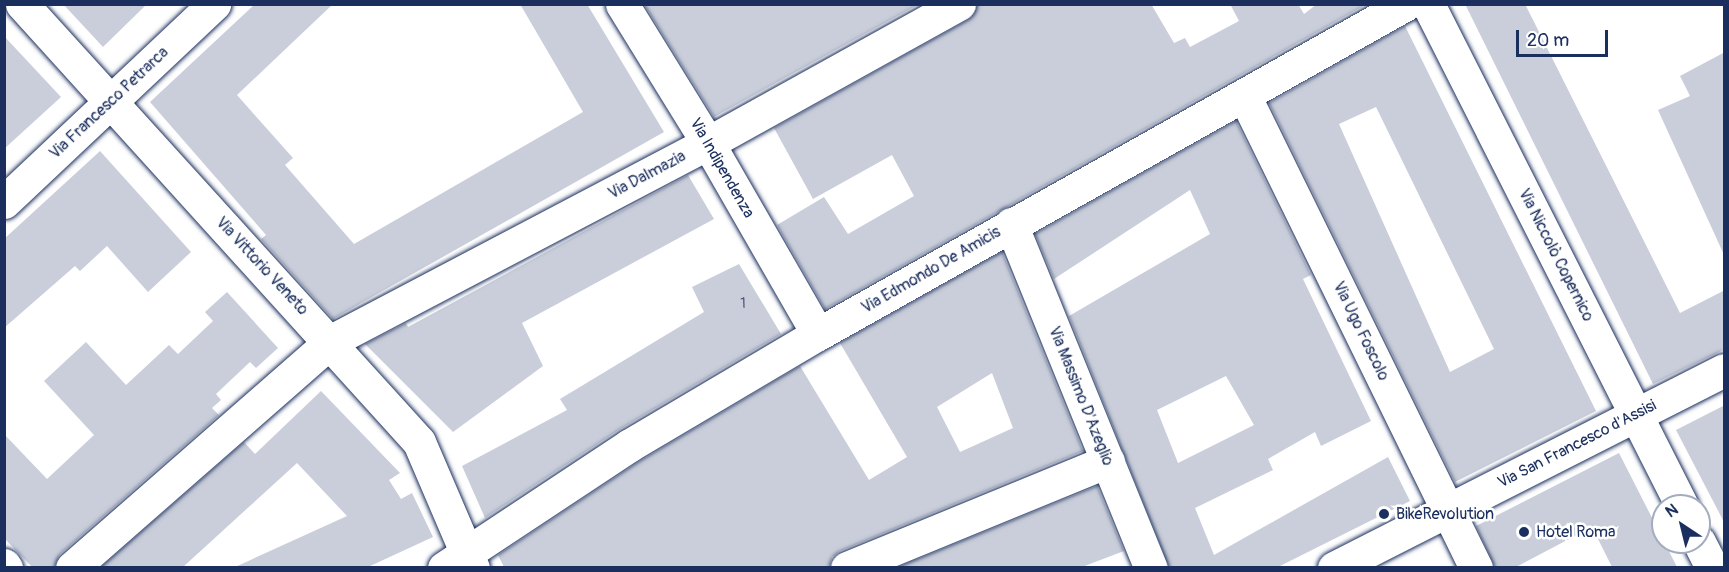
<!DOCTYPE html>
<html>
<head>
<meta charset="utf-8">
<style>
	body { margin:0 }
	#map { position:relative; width:1729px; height:572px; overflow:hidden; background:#fff; font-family:Pangolin,sans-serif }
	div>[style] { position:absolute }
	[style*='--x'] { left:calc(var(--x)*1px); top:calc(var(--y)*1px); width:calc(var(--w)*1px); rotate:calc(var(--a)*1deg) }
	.building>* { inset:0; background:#caceda }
	.roads { filter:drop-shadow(0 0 2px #1b2f5e) drop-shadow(0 0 2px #1b2f5e) }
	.street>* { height:33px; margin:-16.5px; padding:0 16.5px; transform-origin:16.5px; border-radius:16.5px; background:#fff }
	.secondary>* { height:33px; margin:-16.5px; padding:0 16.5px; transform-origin:16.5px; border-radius:16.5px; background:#fff }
	.dots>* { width:16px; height:16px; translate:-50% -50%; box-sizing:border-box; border:3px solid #fff; border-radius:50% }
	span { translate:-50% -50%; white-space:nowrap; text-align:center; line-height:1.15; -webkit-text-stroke:5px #fff; paint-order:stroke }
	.number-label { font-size:14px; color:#47577d }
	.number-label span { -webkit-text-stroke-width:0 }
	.street-label { font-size:16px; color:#1b2f5e }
	.poi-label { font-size:16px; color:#1b2f5e }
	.left { translate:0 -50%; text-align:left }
	.frame { position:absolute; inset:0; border:6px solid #1b2f5e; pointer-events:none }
	.north { position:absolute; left:1651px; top:494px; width:60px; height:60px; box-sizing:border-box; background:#fff; border:2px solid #a4acbf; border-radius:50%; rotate:325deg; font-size:16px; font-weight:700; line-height:24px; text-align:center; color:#1b2f5e }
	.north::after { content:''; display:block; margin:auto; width:21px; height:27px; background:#1b2f5e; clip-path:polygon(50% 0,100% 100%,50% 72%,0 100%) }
	.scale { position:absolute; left:1516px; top:30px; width:92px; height:27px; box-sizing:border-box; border:3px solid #1b2f5e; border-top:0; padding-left:8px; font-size:18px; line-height:21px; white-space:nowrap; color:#1b2f5e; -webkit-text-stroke:4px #fff; paint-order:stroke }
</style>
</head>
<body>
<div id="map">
	<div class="building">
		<i style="clip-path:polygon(63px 4px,147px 4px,103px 47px)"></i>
		<i style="clip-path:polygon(255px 4px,333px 4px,237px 95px,293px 158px,285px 165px,354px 244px,583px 112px,520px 4px,587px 4px,664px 132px,333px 319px,261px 239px,266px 235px,150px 102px)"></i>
		<i style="clip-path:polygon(644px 4px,919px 4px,714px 117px)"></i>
		<i style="clip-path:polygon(978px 4px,1151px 4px,1174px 43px,1185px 38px,1190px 47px,1239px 21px,1230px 4px,1298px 4px,1304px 14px,1317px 4px,1367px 4px,825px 309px,777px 225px,824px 197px,848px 234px,914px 196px,892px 155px,813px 199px,774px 128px,968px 20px)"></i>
		<i style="clip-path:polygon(1465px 4px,1525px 4px,1680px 313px,1725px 290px,1725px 349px,1653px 384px)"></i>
		<i style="clip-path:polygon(evenodd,1405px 26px,1596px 411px,1455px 482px,1269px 103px,1405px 26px,1376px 107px,1494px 349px,1450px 372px,1339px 124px,1376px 107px)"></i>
		<i style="clip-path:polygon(4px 36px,61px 97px,4px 149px)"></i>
		<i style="clip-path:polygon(1725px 52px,1725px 257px,1658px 110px,1690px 96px,1680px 76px)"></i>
		<i style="clip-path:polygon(evenodd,1236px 121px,1311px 275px,1303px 279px,1371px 421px,1321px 446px,1315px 432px,1268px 459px,1273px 470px,1195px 508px,1214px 555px,1388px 457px,1410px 501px,1278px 567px,1169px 567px,1069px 316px,1210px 234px,1190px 190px,1054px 279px,1035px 234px,1236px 121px,1226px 376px,1254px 425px,1178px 463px,1157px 410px,1226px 376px)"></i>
		<i style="clip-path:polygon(100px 151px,191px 252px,148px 292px,107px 246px,80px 271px,75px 266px,4px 328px,4px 239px)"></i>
		<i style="clip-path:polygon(688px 175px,714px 219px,522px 323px,543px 366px,453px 432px,365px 344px,406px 323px,408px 327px)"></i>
		<i style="clip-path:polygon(evenodd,1002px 252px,1083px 451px,840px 551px,832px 557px,829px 567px,504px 567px,498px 555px,640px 461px,800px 366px,869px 480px,907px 457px,840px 343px,1002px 252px,992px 373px,1013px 428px,960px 452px,937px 407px,992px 373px)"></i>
		<i style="clip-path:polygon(739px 264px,781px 334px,620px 429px,485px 518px,462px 466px,567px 410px,560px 399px,704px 312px,692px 287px)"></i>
		<i style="clip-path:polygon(227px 292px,278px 348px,256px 368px,250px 362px,216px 394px,221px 400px,212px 408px,219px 415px,60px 554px,54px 567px,32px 567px,4px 538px,4px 434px,47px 479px,94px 435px,44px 381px,86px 342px,126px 385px,169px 345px,178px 354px,213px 321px,205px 312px)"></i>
		<i style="clip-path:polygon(321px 391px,400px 473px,389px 480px,401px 499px,412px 493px,433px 537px,368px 567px,235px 567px,347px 516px,297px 463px,183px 567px,101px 567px,244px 442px,255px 454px)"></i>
		<i style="clip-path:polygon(1725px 405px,1725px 524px,1676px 430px)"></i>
		<i style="clip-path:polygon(1619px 453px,1677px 567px,1612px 567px,1592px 527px,1516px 567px,1495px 567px,1476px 526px)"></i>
		<i style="clip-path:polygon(1097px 486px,1124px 551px,1082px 567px,898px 567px)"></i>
	</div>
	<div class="roads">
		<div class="street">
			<i style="--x:22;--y:4;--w:591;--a:47.81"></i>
			<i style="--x:419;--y:442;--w:137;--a:66.8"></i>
			<i style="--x:622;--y:4;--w:163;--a:58.3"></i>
			<i style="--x:708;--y:143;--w:220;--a:60.1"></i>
			<i style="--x:1428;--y:4;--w:563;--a:63.16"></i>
			<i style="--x:1244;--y:95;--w:527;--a:63.87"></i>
			<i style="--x:1011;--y:224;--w:371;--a:67.9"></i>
			<i style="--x:1699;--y:542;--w:29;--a:63"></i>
			<i style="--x:4;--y:565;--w:4;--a:56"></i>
			<i style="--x:72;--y:568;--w:344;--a:-41.2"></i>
			<i style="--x:331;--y:341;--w:426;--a:-27.7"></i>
			<i style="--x:708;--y:143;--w:287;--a:-29"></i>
			<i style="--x:444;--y:568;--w:223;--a:-33.5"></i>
			<i style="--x:630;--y:445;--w:218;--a:-30.6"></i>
			<i style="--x:818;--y:334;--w:674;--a:-29.3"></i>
			<i style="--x:847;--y:568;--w:282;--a:-22.3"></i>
			<i style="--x:1334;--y:568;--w:437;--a:-26.9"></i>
		</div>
		<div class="secondary">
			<i style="--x:4;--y:202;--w:289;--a:-43.3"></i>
		</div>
	</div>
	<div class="dots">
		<i style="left:1384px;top:514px;background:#1b2f5e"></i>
		<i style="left:1524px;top:532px;background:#1b2f5e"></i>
	</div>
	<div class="number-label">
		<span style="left:743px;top:304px">1</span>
	</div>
	<div class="street-label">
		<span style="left:109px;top:103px;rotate:-43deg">Via Francesco Petrarca</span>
		<span style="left:722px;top:168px;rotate:60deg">Via Indipendenza</span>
		<span style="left:647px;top:175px;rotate:-28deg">Via Dalmazia</span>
		<span style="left:1556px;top:255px;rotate:63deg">Via Niccolò Copernico</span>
		<span style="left:262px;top:266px;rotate:47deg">Via Vittorio Veneto</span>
		<span style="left:931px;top:270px;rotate:-30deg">Via Edmondo De Amicis</span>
		<span style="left:1361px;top:331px;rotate:64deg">Via Ugo Foscolo</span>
		<span style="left:1081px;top:396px;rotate:68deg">Via Massimo D'Azeglio</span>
		<span style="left:1577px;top:444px;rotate:-27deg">Via San Francesco d'Assisi</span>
	</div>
	<div class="poi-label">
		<span class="left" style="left:1396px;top:514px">BikeRevolution</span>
		<span class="left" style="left:1536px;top:532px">Hotel Roma</span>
	</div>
	<div class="frame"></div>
	<div class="north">N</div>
	<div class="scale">20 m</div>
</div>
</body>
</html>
